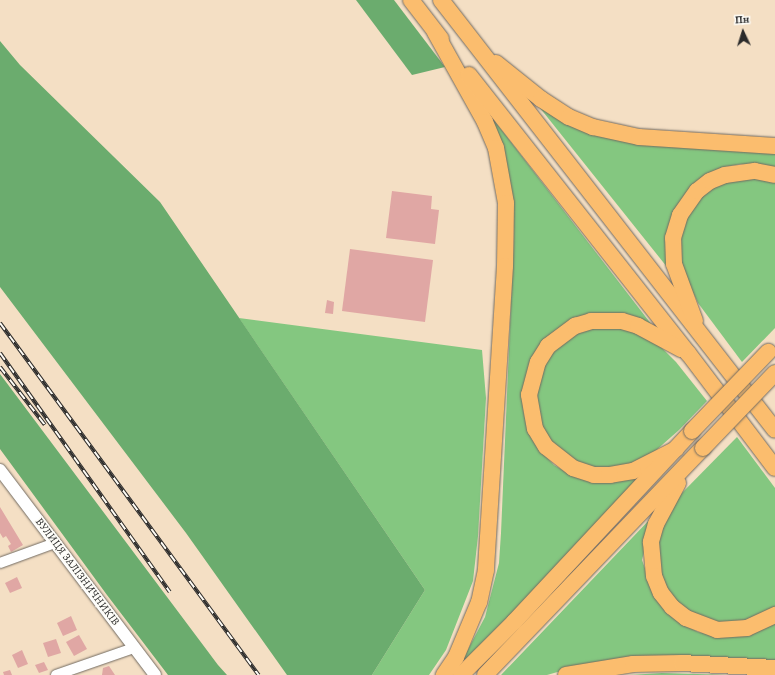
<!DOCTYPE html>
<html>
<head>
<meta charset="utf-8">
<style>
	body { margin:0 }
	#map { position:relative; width:775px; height:675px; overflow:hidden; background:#f4dfc4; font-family:Alegreya,serif }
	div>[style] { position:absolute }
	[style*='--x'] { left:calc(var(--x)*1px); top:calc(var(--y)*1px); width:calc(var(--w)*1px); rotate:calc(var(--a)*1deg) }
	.green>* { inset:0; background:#84c780 }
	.forest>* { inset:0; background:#6bac6e }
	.building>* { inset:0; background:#e0a7a4 }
	.roads { filter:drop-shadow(0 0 1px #716a61) drop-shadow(0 0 1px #716a61) }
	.minor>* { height:10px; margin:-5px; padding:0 5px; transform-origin:5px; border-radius:5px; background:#fff }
	.tertiary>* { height:12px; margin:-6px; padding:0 6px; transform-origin:6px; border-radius:6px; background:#fff }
	.trunk>* { height:16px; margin:-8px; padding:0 8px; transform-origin:8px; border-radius:8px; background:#fbbd6e }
	.rail>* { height:4px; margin-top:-2px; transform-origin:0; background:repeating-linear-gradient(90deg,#fdfcf7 0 8px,#2b2b2b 0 16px); box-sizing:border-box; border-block:1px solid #2b2b2b }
	.bridges { filter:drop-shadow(0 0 1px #716a61) drop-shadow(0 0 1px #716a61) }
	.trunk-bridge>* { height:16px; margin:-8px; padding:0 8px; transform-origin:8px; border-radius:8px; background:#fbbd6e }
	span { translate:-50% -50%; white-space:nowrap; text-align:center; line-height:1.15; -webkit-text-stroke:3px #fdfcf7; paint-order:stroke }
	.street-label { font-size:11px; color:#2b2b2b }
	.north { position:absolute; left:723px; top:12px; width:40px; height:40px; -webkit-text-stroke:3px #fdfcf7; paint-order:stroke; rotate:356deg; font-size:11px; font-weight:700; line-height:16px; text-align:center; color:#2b2b2b }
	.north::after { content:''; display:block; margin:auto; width:14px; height:18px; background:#2b2b2b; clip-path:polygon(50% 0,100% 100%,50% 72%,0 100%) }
</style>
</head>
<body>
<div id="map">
	<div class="green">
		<i style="clip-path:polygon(536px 103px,559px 118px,775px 151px,775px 167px,741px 164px,725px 167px,696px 183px,667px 267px)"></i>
		<i style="clip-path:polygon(487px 111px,655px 329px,567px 323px,543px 342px,532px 357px,522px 393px,524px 414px,529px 433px,539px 449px,554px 465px,571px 475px,645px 472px,455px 674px,485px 617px,499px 563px,501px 533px,514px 233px,513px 202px)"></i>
		<i style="clip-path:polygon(742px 176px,775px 181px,775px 328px,742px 362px,698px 303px,680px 265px,681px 225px,693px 204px,715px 185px)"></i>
		<i style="clip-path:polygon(239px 318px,482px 350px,486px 398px,478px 536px,473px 581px,446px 650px,429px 675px,372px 675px,425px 590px)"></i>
		<i style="clip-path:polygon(623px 326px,655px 341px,676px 362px,707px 401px,679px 430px,653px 453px,619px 469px,581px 466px,552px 446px,535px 412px,542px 363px,551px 350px,580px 329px)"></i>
		<i style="clip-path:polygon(737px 437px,775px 488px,775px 607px,744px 623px,724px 625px,704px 621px,675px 601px,660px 575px,657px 540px,678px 497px)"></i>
		<i style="clip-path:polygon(653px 516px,642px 560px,654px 594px,681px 623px,698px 632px,716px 636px,775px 622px,775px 663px,575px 667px,547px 675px,501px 675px)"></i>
		<i style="clip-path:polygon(662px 673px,732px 675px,738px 675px,629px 675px)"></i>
	</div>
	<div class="forest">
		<i style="clip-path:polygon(356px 0,394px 0,445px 67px,412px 75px)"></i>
		<i style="clip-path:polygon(0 41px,20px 65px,160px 202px,425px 590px,372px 675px,287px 675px,186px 533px,0 287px)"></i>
		<i style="clip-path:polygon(0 374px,218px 665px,227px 675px,168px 675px,107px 595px,0 449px)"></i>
	</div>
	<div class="building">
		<i style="clip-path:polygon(392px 191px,432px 196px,431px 209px,439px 210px,435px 244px,386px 238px)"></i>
		<i style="clip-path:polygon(350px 249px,433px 260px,425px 322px,342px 311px)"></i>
		<i style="clip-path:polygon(327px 300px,334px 302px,333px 314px,325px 313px)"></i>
		<i style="clip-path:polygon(0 507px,23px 545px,11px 552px,8px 546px,11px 544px,6px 536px,3px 538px,0 533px)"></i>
		<i style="clip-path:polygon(17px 577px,22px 588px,10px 593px,5px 583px)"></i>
		<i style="clip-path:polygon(71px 616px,77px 630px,63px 636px,57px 623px)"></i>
		<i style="clip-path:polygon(79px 635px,87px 649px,74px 656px,66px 642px)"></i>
		<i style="clip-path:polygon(56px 639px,61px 653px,48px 657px,43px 643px)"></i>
		<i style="clip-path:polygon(22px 650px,28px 664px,18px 668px,12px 655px)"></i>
		<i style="clip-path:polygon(44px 662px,48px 670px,39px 673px,35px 665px)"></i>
		<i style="clip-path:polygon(109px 666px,115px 675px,102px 675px,103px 668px)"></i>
		<i style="clip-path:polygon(10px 670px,12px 675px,4px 675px,3px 672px)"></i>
	</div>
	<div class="roads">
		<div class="minor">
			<i style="--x:0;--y:563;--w:59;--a:-20"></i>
			<i style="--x:56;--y:675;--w:83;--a:-19.1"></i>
		</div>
		<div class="tertiary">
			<i style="--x:0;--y:470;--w:257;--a:52.9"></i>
		</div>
		<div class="trunk">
			<i style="--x:411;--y:0;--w:49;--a:52.4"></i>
			<i style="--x:441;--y:0;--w:544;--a:52.16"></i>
			<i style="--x:435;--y:32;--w:103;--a:60.9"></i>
			<i style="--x:485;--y:122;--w:28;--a:67"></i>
			<i style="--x:496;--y:148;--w:56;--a:79.7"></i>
			<i style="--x:506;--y:203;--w:63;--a:90.9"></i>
			<i style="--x:505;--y:266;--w:305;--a:93.6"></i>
			<i style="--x:486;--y:570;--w:33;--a:102"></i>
			<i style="--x:479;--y:602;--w:60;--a:112.7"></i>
			<i style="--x:456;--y:657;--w:22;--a:124"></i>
			<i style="--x:496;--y:63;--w:58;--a:38.7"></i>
			<i style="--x:541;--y:99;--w:33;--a:33"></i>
			<i style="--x:569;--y:117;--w:26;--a:23"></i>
			<i style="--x:593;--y:127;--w:47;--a:12.3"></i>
			<i style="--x:639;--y:137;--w:136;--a:3.8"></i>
			<i style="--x:469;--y:75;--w:354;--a:51.8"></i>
			<i style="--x:688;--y:353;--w:144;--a:52.9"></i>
			<i style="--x:695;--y:321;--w:61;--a:-110.2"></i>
			<i style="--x:674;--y:264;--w:26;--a:-92"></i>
			<i style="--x:673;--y:238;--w:24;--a:-73"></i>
			<i style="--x:680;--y:215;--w:29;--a:-55"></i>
			<i style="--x:697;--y:191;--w:16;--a:-38"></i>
			<i style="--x:710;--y:181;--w:16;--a:-22"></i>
			<i style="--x:725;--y:175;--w:30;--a:-8"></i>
			<i style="--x:755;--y:171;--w:20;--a:11"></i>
			<i style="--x:676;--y:449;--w:48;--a:152.9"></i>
			<i style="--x:633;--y:471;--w:23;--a:170"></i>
			<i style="--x:610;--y:475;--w:16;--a:180"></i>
			<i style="--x:594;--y:475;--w:22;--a:-162"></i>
			<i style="--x:573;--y:468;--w:34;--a:-142"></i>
			<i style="--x:546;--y:447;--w:21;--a:-121"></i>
			<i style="--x:535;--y:429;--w:35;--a:-100"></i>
			<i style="--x:529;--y:395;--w:34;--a:-75"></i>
			<i style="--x:538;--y:362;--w:19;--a:-58"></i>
			<i style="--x:548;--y:346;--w:34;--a:-37"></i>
			<i style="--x:575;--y:326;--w:17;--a:-17"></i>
			<i style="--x:591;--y:321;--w:31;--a:0"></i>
			<i style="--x:622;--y:321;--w:17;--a:17"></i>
			<i style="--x:638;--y:326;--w:49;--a:28.1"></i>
			<i style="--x:678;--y:483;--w:47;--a:118.2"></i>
			<i style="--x:656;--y:524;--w:19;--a:106"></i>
			<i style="--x:651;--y:542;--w:34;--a:85"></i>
			<i style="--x:654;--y:576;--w:18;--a:68"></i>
			<i style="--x:661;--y:593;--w:18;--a:52"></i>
			<i style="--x:672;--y:607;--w:18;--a:38"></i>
			<i style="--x:686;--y:618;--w:33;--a:21"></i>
			<i style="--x:717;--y:630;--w:30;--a:-4"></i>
			<i style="--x:747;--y:628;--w:31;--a:-25"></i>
			<i style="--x:461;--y:675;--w:75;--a:-45"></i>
			<i style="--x:514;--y:622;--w:261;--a:-47"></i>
			<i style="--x:485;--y:675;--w:315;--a:-46.2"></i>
			<i style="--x:566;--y:675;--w:68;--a:-9.3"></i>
			<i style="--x:633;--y:664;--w:49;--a:-1.2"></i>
			<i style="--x:682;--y:663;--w:93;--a:3.1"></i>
		</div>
	</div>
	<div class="rail">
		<i style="--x:0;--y:323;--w:437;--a:53.7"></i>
		<i style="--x:0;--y:353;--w:293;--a:54.6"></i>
		<i style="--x:0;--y:367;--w:73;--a:52.2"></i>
	</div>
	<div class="bridges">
		<div class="trunk-bridge">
			<i style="--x:692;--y:431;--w:110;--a:-46.1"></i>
			<i style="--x:703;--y:448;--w:104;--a:-46.2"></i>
		</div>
	</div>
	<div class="street-label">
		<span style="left:77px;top:572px;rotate:53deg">ВУЛИЦЯ ЗАЛІЗНИЧНИКІВ</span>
	</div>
	<div class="north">Пн</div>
</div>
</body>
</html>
